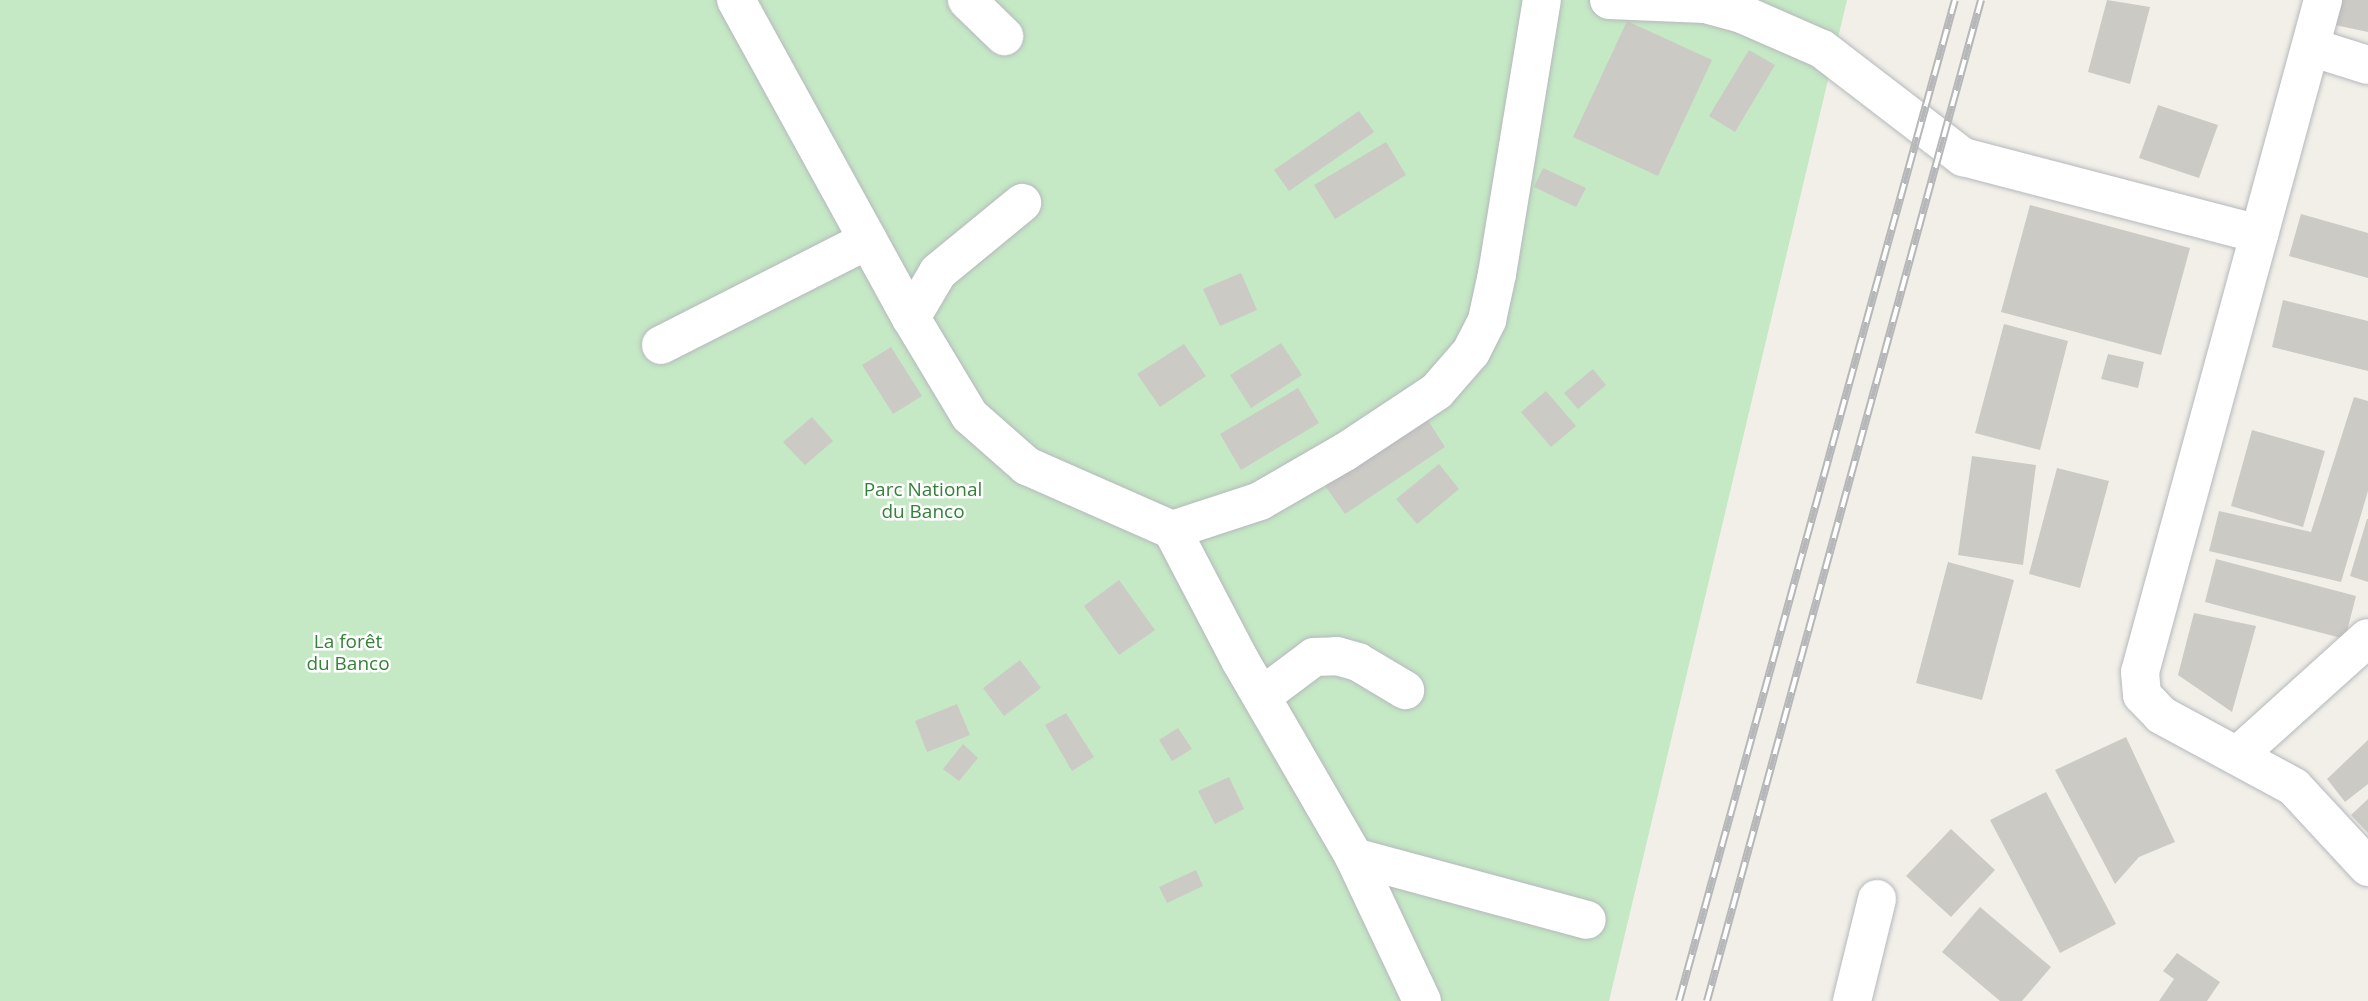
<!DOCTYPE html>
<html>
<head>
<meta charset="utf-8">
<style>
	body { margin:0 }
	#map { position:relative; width:2368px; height:1001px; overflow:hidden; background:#f1efe8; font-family:"Open Sans",sans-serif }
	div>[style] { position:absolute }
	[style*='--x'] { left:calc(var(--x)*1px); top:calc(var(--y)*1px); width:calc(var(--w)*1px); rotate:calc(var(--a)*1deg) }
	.green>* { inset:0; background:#c5e8c5 }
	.building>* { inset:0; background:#cccac5 }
	.roads { filter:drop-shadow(0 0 2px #b5b8bc) drop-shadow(0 0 2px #b5b8bc) }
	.minor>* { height:38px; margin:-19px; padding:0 19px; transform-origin:19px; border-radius:19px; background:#fff }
	.rail>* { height:8px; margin-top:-4px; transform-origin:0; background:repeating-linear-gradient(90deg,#fff 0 16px,#b6b7b8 0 32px); box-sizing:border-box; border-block:2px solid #b6b7b8 }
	span { translate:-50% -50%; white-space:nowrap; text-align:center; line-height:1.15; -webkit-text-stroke:5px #fff; paint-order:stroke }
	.park-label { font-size:19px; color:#348238 }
</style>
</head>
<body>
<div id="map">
	<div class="green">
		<i style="clip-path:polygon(0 0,1847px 0,1609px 1001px,0 1001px)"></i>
	</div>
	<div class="building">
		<i style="clip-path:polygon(2107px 0,2150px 7px,2130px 84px,2088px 72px)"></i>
		<i style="clip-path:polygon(2341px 0,2368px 0,2368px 32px,2335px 25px)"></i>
		<i style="clip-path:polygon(1627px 21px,1712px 60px,1658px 176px,1573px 137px)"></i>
		<i style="clip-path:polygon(1749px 50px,1775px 65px,1735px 132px,1709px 116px)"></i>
		<i style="clip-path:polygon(2158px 105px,2218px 125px,2199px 178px,2139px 158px)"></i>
		<i style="clip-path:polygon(1359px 111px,1374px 132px,1289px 191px,1274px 170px)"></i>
		<i style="clip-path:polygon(1386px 142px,1406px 175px,1335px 219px,1314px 185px)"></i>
		<i style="clip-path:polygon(1543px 168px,1586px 188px,1576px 207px,1534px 187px)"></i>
		<i style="clip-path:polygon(2030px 205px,2190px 248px,2161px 355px,2001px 312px)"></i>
		<i style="clip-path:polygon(2301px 214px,2368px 233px,2368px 278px,2289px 256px)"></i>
		<i style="clip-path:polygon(1241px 273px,1257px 310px,1220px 326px,1203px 289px)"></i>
		<i style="clip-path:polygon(2283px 300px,2368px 321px,2368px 371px,2272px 347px)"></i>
		<i style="clip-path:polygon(2004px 324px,2068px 341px,2040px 450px,1975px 433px)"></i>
		<i style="clip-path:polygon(1281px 343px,1302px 375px,1251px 408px,1230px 375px)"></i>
		<i style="clip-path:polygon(1184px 344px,1206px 376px,1160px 407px,1137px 374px)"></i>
		<i style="clip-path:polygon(891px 347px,922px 396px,893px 414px,862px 365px)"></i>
		<i style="clip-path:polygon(2108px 354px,2144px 362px,2138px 388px,2101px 379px)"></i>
		<i style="clip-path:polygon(1593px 369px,1606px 385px,1578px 409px,1564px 393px)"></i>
		<i style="clip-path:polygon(1298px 388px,1319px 423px,1241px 470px,1220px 434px)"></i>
		<i style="clip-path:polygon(1546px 391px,1576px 426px,1551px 447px,1521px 412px)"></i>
		<i style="clip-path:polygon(2354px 397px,2368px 401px,2368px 491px,2341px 582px,2209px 551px,2219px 511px,2311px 532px)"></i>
		<i style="clip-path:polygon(1420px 408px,1445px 447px,1345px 514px,1318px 476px)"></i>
		<i style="clip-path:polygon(812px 417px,833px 441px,805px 465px,783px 442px)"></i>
		<i style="clip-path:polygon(2252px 430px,2325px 451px,2303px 527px,2231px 506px)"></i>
		<i style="clip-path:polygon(1972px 456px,2036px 465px,2023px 565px,1958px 555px)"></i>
		<i style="clip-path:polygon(1439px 464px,1459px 489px,1417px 524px,1396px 499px)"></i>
		<i style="clip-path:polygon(2057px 468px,2109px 481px,2080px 588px,2029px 574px)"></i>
		<i style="clip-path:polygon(2367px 519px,2368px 519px,2368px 582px,2350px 576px)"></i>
		<i style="clip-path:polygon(2216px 559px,2356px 596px,2345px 639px,2205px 602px)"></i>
		<i style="clip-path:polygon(1948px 562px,2014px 580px,1982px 700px,1916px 683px)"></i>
		<i style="clip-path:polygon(1119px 580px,1155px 630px,1119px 655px,1084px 606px)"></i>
		<i style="clip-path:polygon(2194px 613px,2256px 626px,2232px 712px,2178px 675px)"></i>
		<i style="clip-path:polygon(1020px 660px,1041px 688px,1004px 716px,983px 688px)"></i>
		<i style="clip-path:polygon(957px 704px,970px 735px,927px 752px,915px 721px)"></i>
		<i style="clip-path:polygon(1066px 713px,1094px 757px,1072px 771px,1045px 725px)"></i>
		<i style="clip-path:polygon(1178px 728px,1192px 749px,1172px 761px,1159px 740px)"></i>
		<i style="clip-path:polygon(2126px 737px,2175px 842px,2139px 857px,2115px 884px,2055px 770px)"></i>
		<i style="clip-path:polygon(2368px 740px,2368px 784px,2345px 802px,2327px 779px)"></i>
		<i style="clip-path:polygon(963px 744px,978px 758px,959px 781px,943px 769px)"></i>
		<i style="clip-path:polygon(1229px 777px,1244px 809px,1215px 824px,1198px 791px)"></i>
		<i style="clip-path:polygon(2046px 792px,2116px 924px,2060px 953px,1990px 820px)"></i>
		<i style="clip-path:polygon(2368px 799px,2368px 833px,2351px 815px)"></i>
		<i style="clip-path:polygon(1951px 829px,1995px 870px,1951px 917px,1906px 876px)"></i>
		<i style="clip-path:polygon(1196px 870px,1203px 886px,1167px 903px,1159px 887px)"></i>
		<i style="clip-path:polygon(1980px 907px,2051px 967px,2022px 1001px,2000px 1001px,1942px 952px)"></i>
		<i style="clip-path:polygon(2177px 953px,2220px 982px,2207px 1001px,2159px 1001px,2174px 979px,2163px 971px)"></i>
	</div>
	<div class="roads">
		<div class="minor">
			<i style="--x:736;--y:0;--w:363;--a:61.2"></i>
			<i style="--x:911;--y:318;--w:114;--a:59"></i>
			<i style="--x:970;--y:416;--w:76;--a:41.3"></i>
			<i style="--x:1027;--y:466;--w:158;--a:23.8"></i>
			<i style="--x:1172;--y:530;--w:147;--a:62.4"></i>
			<i style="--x:1240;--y:660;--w:228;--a:59.9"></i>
			<i style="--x:1354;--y:857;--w:159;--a:64.7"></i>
			<i style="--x:967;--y:0;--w:52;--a:44.2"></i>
			<i style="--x:1609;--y:0;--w:96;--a:2.4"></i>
			<i style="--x:1705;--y:4;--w:38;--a:15"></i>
			<i style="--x:1742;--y:14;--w:87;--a:23.6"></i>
			<i style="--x:1822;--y:49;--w:178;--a:37.5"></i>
			<i style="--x:1963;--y:157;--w:306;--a:14.6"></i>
			<i style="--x:2323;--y:0;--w:696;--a:105.23"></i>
			<i style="--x:2140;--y:672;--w:23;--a:85"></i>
			<i style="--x:2142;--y:695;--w:28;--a:46"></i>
			<i style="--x:2161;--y:715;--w:151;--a:28.4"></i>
			<i style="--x:2294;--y:787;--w:109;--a:47.2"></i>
			<i style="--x:2311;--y:47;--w:60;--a:17.5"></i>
			<i style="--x:911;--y:318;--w:53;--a:-59.6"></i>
			<i style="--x:938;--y:272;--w:109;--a:-39.4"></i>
			<i style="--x:661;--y:345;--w:232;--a:-26.9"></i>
			<i style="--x:1172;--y:530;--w:93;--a:-18.2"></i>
			<i style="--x:1260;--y:501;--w:98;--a:-30"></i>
			<i style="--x:1345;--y:452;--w:110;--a:-33.5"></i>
			<i style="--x:1437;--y:391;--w:52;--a:-48.9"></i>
			<i style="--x:1471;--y:352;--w:36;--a:-63"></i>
			<i style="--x:1487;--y:320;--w:47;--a:-77.7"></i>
			<i style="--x:1497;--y:274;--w:278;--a:-80.7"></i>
			<i style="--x:1262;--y:696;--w:65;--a:-36.9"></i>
			<i style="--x:1314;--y:657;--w:23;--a:-2"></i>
			<i style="--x:1337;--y:656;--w:22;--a:16"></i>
			<i style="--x:1358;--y:662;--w:55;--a:30.8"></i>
			<i style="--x:2239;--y:754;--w:173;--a:-42"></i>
			<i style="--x:1354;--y:857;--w:241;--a:15.1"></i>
			<i style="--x:1852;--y:1001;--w:105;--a:-76.2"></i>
		</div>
	</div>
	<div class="rail">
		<i style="--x:1679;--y:1001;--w:1038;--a:-74.59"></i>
		<i style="--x:1707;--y:1001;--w:1038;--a:-74.69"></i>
	</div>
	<div class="park-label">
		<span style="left:923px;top:501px">Parc National<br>du Banco</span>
		<span style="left:348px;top:653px">La forêt<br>du Banco</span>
	</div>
</div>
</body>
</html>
